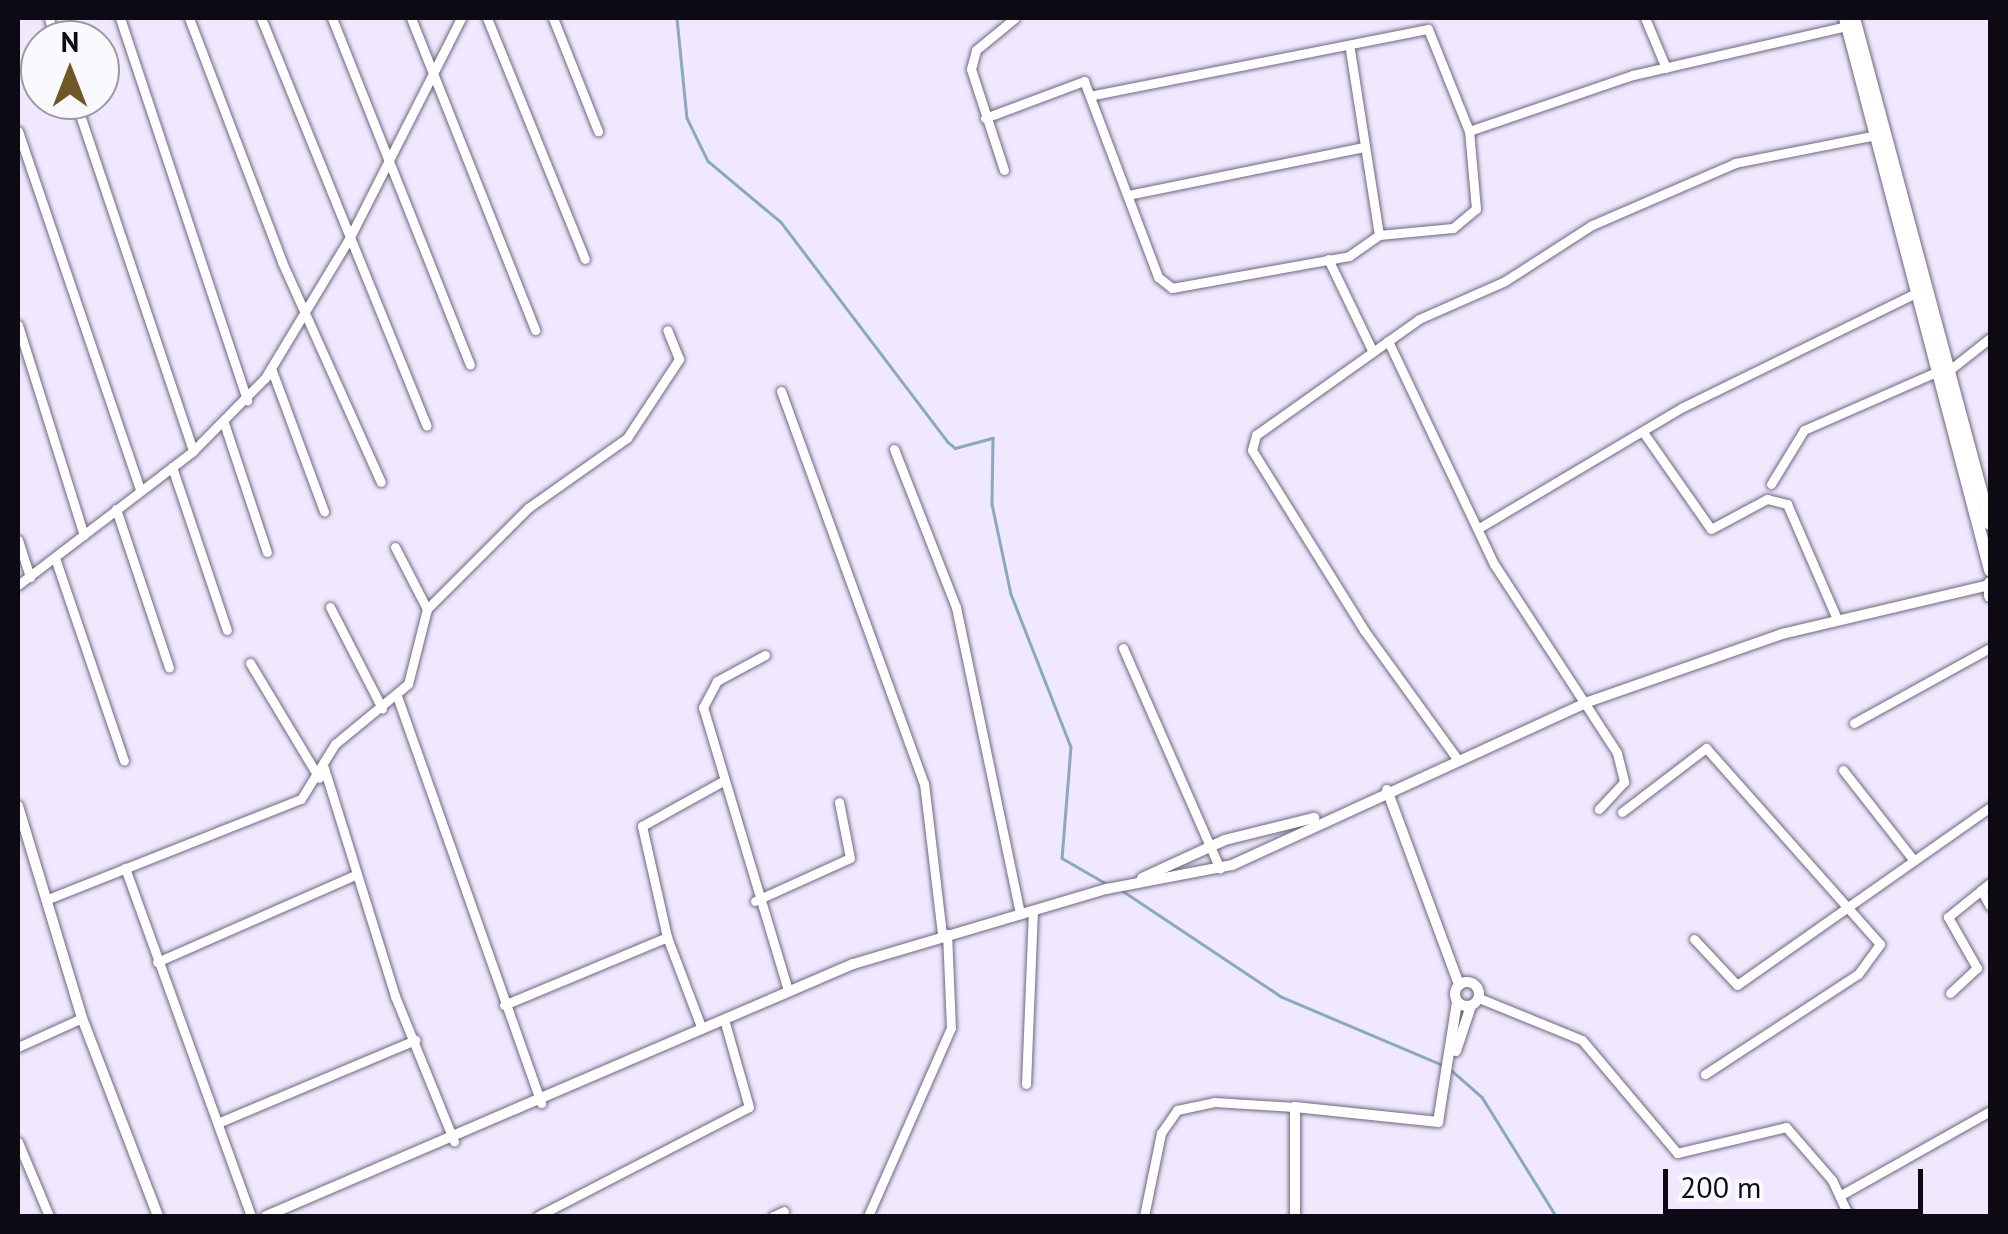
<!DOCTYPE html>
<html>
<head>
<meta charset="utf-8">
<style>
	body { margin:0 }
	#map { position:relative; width:2008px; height:1234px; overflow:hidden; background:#efe8fe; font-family:"PT Sans",sans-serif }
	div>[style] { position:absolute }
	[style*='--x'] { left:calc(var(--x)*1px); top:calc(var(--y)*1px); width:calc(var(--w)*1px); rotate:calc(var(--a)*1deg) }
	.stream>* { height:2.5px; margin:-1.25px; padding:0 1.25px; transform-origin:1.25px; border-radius:1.25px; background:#89a9c2 }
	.roads { filter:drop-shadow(0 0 2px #6e677f) drop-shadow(0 0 2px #6e677f) }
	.minor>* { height:9px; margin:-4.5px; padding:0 4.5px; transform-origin:4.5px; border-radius:4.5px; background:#fff }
	.tertiary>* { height:10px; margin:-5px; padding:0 5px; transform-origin:5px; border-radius:5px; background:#fff }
	.tertiary>.ring { margin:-5px; padding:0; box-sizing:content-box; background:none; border:10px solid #fff; border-radius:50% }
	.secondary>* { height:12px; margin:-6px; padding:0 6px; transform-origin:6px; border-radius:6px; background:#fff }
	span { translate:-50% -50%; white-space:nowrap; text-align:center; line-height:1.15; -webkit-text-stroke:9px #faf9fe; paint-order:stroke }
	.frame { position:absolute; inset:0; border:20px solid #0d0a13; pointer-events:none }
	.north { position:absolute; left:20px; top:20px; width:100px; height:100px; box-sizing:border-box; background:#faf9fe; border:2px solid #9b99a0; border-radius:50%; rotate:0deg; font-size:28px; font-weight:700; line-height:40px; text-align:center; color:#0d0a13 }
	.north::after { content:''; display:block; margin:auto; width:35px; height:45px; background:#705728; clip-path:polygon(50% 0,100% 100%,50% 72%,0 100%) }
	.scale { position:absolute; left:1663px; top:1169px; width:260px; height:45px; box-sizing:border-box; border:5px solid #0d0a13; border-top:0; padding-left:12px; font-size:30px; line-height:35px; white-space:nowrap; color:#0d0a13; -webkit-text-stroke:8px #faf9fe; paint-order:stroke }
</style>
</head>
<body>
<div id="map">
	<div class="stream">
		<i style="--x:677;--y:18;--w:100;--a:84.3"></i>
		<i style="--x:687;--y:118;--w:48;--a:64"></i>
		<i style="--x:708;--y:161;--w:95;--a:39.9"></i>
		<i style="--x:781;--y:222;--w:276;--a:52.8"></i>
		<i style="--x:948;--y:442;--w:9;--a:41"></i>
		<i style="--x:955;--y:448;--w:39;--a:-15"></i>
		<i style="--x:993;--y:438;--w:66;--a:90.9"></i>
		<i style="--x:992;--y:504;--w:92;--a:78.1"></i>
		<i style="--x:1011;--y:594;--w:164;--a:68.6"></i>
		<i style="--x:1071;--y:747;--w:111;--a:94.6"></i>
		<i style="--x:1062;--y:858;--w:52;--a:30"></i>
		<i style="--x:1123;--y:891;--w:191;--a:33.7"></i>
		<i style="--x:1282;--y:997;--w:175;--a:22.9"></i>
		<i style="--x:1450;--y:1069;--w:43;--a:41.2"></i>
		<i style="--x:1482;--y:1097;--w:140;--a:58.1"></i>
	</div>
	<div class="roads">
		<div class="minor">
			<i style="--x:49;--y:18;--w:23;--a:75"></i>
			<i style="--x:120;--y:18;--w:403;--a:71.6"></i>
			<i style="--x:189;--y:18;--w:261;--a:69.1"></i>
			<i style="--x:282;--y:262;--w:241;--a:65.8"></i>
			<i style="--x:261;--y:18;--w:440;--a:67.9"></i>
			<i style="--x:332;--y:18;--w:373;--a:68.3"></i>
			<i style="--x:411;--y:18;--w:336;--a:68.3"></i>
			<i style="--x:487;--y:18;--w:260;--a:67.9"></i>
			<i style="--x:553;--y:18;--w:122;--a:68.3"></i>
			<i style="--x:1645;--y:18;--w:54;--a:67.2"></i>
			<i style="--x:1094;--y:95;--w:340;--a:-11.2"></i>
			<i style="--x:1428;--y:29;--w:110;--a:68.1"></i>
			<i style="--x:75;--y:100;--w:370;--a:71.4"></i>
			<i style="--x:985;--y:118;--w:106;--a:-20.5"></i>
			<i style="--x:1084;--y:81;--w:210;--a:69.3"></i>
			<i style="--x:1158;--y:277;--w:18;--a:38"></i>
			<i style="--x:1172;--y:288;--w:180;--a:-10.2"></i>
			<i style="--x:1349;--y:256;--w:37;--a:-35"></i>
			<i style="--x:1379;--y:235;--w:187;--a:-98.9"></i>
			<i style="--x:18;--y:131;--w:379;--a:71.2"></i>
			<i style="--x:1004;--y:170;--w:106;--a:-108.1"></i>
			<i style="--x:971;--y:69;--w:20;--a:-75"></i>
			<i style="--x:976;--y:50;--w:50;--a:-39.4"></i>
			<i style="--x:1128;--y:195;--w:240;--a:-11.5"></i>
			<i style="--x:1379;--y:235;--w:74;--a:-5.4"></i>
			<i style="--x:1453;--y:228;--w:30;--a:-40"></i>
			<i style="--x:1476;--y:209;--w:78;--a:-95.1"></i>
			<i style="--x:1469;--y:131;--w:173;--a:-18.9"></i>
			<i style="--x:1633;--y:75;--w:220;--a:-12.9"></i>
			<i style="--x:1328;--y:259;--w:103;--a:64.2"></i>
			<i style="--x:18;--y:325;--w:220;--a:72.6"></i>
			<i style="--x:1388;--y:341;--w:247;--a:64.6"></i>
			<i style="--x:1494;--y:564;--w:225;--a:56.9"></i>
			<i style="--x:1617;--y:753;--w:30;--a:76"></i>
			<i style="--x:1624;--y:782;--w:37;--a:133"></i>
			<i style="--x:271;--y:368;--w:153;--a:69.7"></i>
			<i style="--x:1947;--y:372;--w:55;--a:-38.3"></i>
			<i style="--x:781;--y:391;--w:417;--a:70"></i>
			<i style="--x:924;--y:783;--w:153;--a:83.2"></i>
			<i style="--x:224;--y:423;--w:136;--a:71.6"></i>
			<i style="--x:1643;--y:432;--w:118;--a:55"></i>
			<i style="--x:1711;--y:529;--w:64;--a:-28.2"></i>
			<i style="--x:1767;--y:499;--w:21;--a:14"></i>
			<i style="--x:1787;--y:504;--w:125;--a:66.5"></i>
			<i style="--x:894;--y:449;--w:170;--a:68.6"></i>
			<i style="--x:956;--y:607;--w:314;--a:78.2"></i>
			<i style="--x:172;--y:467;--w:172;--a:71.4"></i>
			<i style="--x:1771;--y:484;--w:63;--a:-58.6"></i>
			<i style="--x:1804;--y:430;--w:144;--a:-23.7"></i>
			<i style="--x:116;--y:509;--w:167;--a:71.5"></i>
			<i style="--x:1479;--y:528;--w:237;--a:-30.7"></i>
			<i style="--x:1683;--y:407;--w:257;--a:-26.1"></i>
			<i style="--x:18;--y:540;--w:39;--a:72"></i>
			<i style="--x:395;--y:547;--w:70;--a:62.7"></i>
			<i style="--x:55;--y:558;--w:214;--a:71.2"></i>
			<i style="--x:18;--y:585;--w:220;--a:-37.4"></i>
			<i style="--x:193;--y:451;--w:103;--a:-45.4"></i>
			<i style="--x:265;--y:378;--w:165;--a:-58.9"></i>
			<i style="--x:350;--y:237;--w:246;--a:-63.1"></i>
			<i style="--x:330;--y:607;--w:114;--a:62.8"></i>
			<i style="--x:1123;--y:648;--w:241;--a:66.3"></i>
			<i style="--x:765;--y:655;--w:55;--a:151.6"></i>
			<i style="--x:717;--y:681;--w:30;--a:118"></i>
			<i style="--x:703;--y:707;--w:295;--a:73.3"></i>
			<i style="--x:250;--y:663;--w:134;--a:59"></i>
			<i style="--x:397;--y:696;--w:432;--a:70.5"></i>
			<i style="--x:1854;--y:723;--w:155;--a:-28.9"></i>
			<i style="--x:1458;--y:760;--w:160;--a:-125.9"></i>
			<i style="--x:1364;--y:630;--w:212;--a:-121.9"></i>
			<i style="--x:1252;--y:450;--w:16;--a:-75"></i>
			<i style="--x:1256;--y:435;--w:200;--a:-35.4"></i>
			<i style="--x:1419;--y:319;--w:94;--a:-23.8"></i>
			<i style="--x:1505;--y:281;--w:103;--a:-32.8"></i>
			<i style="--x:1592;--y:225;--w:156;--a:-23.4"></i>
			<i style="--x:1735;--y:163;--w:139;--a:-11.2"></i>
			<i style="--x:324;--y:768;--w:239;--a:72.7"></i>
			<i style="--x:395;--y:996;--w:157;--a:67.9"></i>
			<i style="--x:1843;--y:770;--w:112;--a:51.9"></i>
			<i style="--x:1622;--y:812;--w:106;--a:-37.3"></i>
			<i style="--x:1706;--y:748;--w:262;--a:48.4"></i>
			<i style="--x:1880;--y:944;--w:37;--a:126"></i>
			<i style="--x:1858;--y:974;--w:183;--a:146.8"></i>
			<i style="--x:125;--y:868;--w:370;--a:70.1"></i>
			<i style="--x:1981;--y:890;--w:18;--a:61"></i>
			<i style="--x:48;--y:899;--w:272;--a:-21.6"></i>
			<i style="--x:301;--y:799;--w:65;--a:-58.3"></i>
			<i style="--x:335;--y:744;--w:94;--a:-39.4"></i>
			<i style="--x:408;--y:684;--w:77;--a:-75.8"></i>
			<i style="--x:427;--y:609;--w:143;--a:-45"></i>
			<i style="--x:528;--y:508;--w:121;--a:-35.3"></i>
			<i style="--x:627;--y:438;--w:95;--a:-56.6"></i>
			<i style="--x:679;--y:359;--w:31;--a:-112"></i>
			<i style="--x:755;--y:901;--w:104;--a:-24.4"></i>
			<i style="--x:850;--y:858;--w:57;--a:-101.1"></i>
			<i style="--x:667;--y:937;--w:114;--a:-102.7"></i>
			<i style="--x:642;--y:826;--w:90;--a:-29.1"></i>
			<i style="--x:1694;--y:939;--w:63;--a:46.9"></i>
			<i style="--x:1737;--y:985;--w:309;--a:-35.1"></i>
			<i style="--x:157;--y:962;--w:216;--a:-23.7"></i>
			<i style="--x:1950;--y:993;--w:37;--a:-43"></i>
			<i style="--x:1977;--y:968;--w:59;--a:-119.6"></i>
			<i style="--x:1948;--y:917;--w:54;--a:-39"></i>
			<i style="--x:1479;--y:998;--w:111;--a:22.2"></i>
			<i style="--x:1582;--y:1040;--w:148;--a:49.9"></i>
			<i style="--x:1677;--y:1153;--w:112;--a:-13.4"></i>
			<i style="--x:1786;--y:1127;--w:70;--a:49"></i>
			<i style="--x:1832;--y:1180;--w:40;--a:65"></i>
			<i style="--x:504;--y:1005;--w:177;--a:-22.6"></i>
			<i style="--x:667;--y:937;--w:98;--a:69.2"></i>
			<i style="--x:18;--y:1047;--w:70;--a:-24.4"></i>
			<i style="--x:1026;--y:1084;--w:174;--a:-87.7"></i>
			<i style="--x:220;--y:1122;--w:212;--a:-22.8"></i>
			<i style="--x:18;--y:1142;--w:80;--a:67.3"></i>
			<i style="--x:1841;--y:1195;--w:171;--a:-29.4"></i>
			<i style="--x:538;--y:1216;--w:237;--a:-27.3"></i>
			<i style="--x:749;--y:1107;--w:91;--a:-105.9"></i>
			<i style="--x:773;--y:1216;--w:12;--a:-24"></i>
			<i style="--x:868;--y:1216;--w:206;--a:-66.2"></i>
			<i style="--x:951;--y:1028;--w:94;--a:-92.4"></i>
			<i style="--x:1144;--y:1216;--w:85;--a:-78.4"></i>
			<i style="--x:1161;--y:1133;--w:28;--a:-55"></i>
			<i style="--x:1177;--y:1110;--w:38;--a:-12"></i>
			<i style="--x:1214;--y:1102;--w:81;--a:3.5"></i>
		</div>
		<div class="tertiary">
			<i style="--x:1387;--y:790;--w:208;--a:69.7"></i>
			<i style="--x:18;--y:806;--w:221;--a:73.2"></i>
			<i style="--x:82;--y:1018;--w:212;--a:69"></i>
			<i style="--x:1142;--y:878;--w:91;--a:-24.6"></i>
			<i style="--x:1225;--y:840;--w:92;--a:-13.9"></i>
			<i class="ring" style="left:1455px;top:982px;width:14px;height:14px"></i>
			<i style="--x:1456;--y:1051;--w:47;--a:-71.6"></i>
			<i style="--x:266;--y:1216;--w:639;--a:-23.23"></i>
			<i style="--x:853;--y:964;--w:265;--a:-16.5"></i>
			<i style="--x:1107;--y:889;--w:127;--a:-10.9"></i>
			<i style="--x:1232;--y:865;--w:392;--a:-24.6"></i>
			<i style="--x:1588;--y:702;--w:206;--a:-19.3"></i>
			<i style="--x:1782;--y:634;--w:213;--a:-13.3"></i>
			<i style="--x:1295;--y:1216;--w:109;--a:-90"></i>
			<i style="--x:1295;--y:1107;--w:144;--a:6"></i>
			<i style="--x:1438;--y:1122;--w:121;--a:-81"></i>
		</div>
		<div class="secondary">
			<i style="--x:1845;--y:18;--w:571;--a:75.28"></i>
			<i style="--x:1854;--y:18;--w:524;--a:74.96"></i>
			<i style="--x:1990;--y:583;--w:13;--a:90"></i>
		</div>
	</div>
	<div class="frame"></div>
	<div class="north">N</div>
	<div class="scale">200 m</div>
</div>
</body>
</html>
